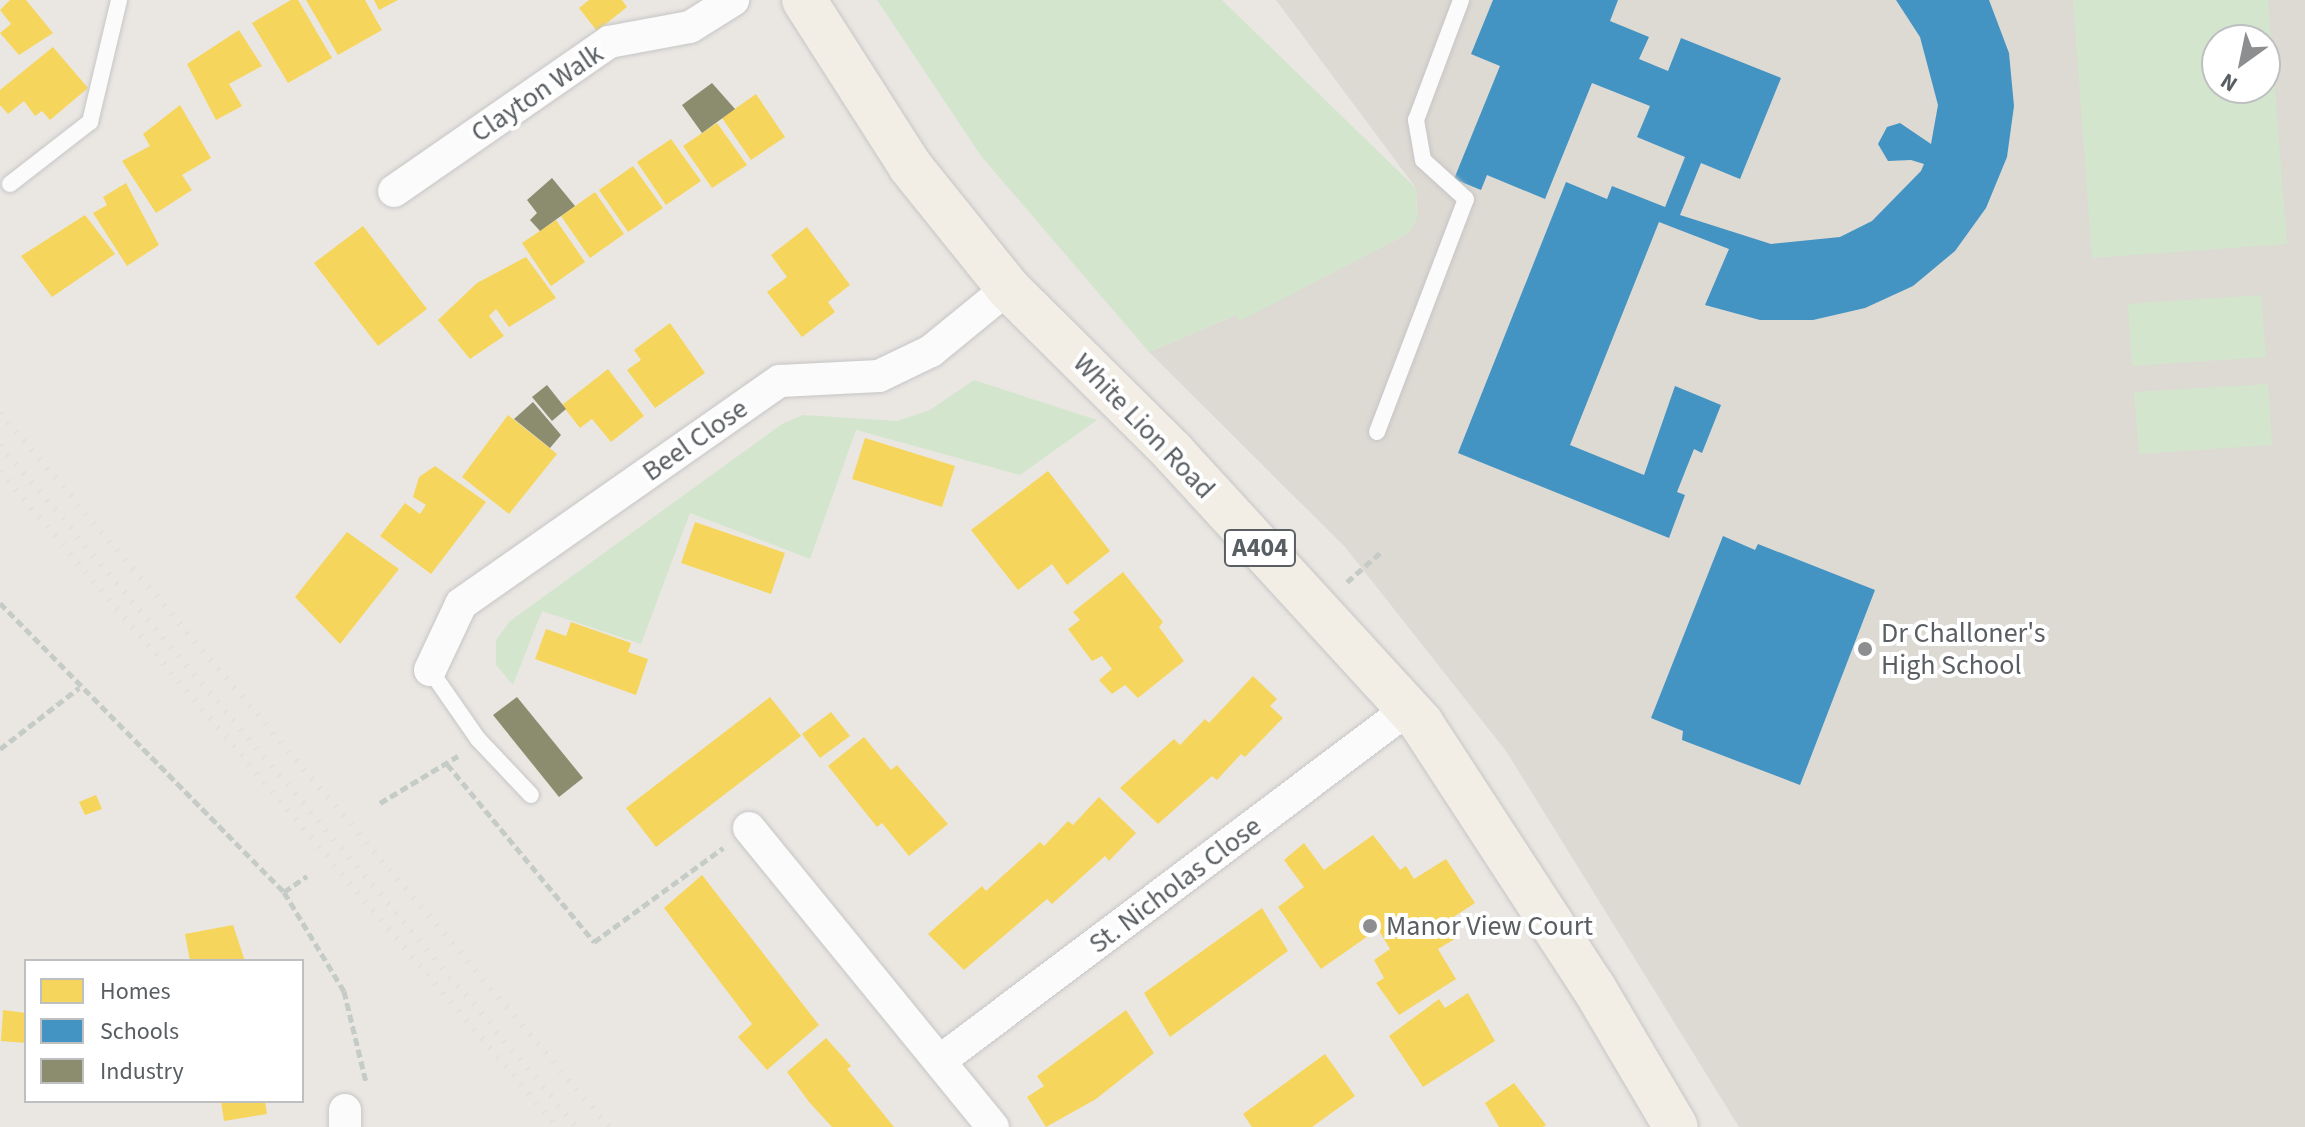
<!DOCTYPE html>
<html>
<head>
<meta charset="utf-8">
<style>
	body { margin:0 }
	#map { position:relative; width:2305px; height:1127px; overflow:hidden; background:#eae7e3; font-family:"Source Sans 3",sans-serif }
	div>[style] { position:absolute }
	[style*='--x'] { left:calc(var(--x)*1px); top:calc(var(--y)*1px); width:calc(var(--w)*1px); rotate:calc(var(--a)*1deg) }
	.education>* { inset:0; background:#ddd9d3 }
	.green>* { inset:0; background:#d3e6cd }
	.homes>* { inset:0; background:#f6d55c }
	.schools>* { inset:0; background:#4393c3 }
	.industry>* { inset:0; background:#8c8c6e }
	.path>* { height:5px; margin-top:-2.5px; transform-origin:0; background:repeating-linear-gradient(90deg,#c5cbc7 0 8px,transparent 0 12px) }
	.roads { filter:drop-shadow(0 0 2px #c6c6c6) drop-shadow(0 0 2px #c6c6c6) }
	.lane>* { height:16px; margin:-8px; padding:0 8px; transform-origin:8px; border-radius:8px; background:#fcfbfb }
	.street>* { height:32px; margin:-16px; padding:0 16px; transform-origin:16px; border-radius:16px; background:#fcfbfb }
	.primary>* { height:44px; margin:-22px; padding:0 22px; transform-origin:22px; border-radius:22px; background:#f2eee6 }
	.rail>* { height:6px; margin-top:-3px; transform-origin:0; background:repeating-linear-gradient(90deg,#e1e1e0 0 2px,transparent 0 12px) }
	.dots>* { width:22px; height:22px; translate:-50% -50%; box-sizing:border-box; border:4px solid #fff; border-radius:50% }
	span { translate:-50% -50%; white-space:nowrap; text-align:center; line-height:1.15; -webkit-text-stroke:8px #fff; paint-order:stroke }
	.shield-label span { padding:2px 6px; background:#fff; border:2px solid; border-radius:6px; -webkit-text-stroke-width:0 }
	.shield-label { font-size:26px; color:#595e62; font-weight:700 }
	.street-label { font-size:28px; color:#595e62 }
	.poi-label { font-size:28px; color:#595e62 }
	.left { translate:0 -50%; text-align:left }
	.legend { position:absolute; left:24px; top:959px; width:280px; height:144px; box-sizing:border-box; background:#fff; border:2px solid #bdbfc0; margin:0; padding:10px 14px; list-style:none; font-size:24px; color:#595e62 }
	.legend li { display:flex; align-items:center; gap:16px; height:40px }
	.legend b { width:40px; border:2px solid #bdbfc0 }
	.north { position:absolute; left:2201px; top:24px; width:80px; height:80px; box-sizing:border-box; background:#fff; border:2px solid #bdbfc0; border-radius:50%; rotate:213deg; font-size:22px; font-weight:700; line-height:32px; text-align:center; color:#595e62 }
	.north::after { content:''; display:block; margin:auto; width:28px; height:36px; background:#8c8e8f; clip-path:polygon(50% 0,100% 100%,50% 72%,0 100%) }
</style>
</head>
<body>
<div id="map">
	<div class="education">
		<i style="clip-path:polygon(evenodd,1276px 0,2305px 0,2305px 1127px,1739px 1127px,1506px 751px,1345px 547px,1149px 352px,1236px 315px,1240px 320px,1409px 233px,1417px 217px,1416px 188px,1276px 0,2217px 40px,2265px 40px,2265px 88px,2217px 88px,2217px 40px)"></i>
	</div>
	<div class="green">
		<i style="clip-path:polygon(877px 0,1222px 0,1416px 188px,1417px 217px,1409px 233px,1240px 321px,1236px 315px,1149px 352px,981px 156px)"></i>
		<i style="clip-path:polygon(evenodd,2073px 0,2268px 0,2287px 244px,2092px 258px,2073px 0,2217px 40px,2265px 40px,2265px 88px,2217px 88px,2217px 40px)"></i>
		<i style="clip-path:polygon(2261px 295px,2266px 357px,2132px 366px,2128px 304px)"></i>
		<i style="clip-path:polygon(974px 380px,1097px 420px,1020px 475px,856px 430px,810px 559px,690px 513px,641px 644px,542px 611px,513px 685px,496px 665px,496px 640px,510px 621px,782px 424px,803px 415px,897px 421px,930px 410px)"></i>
		<i style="clip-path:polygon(2268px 384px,2272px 445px,2139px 454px,2134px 392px)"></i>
	</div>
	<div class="homes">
		<i style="clip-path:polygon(10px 0,26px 0,53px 33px,19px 55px,0 33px,11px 24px,0 10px)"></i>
		<i style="clip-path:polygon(291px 0,298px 0,332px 58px,288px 83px,252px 23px)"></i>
		<i style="clip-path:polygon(306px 0,365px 0,382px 30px,338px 55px)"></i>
		<i style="clip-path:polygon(374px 0,398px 0,379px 10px)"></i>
		<i style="clip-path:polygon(589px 0,622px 0,627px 7px,597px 31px,579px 8px)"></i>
		<i style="clip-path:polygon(239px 30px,262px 66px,229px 84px,242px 106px,216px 120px,187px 64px)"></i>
		<i style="clip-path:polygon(53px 47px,88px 88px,50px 120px,42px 111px,35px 116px,24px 101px,8px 114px,0 105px,0 90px)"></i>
		<i style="clip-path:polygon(756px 94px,785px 137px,751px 160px,722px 118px)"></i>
		<i style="clip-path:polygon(180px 105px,211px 158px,182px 175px,192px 190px,156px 213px,122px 161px,150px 146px,143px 134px)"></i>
		<i style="clip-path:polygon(717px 123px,747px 165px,712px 188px,683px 146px)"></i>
		<i style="clip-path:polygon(671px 139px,701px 181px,666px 205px,637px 162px)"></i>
		<i style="clip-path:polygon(633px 166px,663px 208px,628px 232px,599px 190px)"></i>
		<i style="clip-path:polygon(126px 183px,159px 245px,127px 266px,93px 213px,107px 205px,103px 197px)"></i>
		<i style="clip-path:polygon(595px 192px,624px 234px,590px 258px,561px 216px)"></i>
		<i style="clip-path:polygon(85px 215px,115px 254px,52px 297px,21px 256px)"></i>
		<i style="clip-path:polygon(556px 220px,585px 262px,551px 286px,522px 243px)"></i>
		<i style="clip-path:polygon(363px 226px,427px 309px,378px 346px,314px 263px)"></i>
		<i style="clip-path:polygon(807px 227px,850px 285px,828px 302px,835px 312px,802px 337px,767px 292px,787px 277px,771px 255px)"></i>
		<i style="clip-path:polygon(526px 257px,556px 298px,509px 327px,496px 309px,489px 316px,504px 336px,470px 359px,438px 320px,477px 283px)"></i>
		<i style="clip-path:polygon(670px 323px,705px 373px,655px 408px,627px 370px,641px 360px,634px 350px)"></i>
		<i style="clip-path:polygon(608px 369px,644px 416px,611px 442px,592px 419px,580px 428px,562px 405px)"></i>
		<i style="clip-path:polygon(508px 415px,557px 454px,509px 514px,462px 477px)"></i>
		<i style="clip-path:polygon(865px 438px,955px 466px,942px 507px,852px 479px)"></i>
		<i style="clip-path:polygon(435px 466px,486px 502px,431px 574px,380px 536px,405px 503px,420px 514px,426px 505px,413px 497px,419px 477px)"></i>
		<i style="clip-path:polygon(1048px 471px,1110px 551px,1067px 585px,1052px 564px,1018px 590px,971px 530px)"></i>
		<i style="clip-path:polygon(695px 522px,785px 553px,771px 594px,681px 563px)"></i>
		<i style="clip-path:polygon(347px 532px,399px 569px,340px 644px,295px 597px)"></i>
		<i style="clip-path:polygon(1123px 572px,1163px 622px,1159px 627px,1184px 661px,1138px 698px,1125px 685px,1112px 694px,1099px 680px,1112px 669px,1102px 656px,1092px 661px,1068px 629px,1080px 620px,1073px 612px)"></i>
		<i style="clip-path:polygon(571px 622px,631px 643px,628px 652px,648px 659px,636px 695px,535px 659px,546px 629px,566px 636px)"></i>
		<i style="clip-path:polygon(1253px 676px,1277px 699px,1270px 706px,1283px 718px,1245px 757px,1241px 754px,1217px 780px,1212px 776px,1158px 824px,1120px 788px,1174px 739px,1180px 745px,1205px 719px,1209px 723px)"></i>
		<i style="clip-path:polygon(770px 697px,801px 736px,656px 847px,626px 808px)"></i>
		<i style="clip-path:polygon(831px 712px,850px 736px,820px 758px,802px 734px)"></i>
		<i style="clip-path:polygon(864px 737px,891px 770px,897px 765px,948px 824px,909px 856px,882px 823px,877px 827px,828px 766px)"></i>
		<i style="clip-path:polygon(96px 795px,102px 809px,85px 815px,79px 802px)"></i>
		<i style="clip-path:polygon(1099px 797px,1136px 833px,1109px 861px,1105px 856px,1052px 904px,1047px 899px,964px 970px,928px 934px,982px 886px,986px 891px,1040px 842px,1044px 846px,1068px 821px,1073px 825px)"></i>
		<i style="clip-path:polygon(1373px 835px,1400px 870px,1406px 866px,1414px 879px,1446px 859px,1475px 903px,1446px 922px,1458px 937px,1438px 949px,1456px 979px,1399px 1015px,1376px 983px,1384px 978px,1374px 960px,1390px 949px,1378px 929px,1321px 969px,1278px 907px,1304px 887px,1284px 860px,1304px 843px,1324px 870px)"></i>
		<i style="clip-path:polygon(702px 875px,819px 1025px,767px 1070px,738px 1037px,752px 1024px,664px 908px)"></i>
		<i style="clip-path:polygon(1262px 908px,1288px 951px,1170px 1037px,1144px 993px)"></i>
		<i style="clip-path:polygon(233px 925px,245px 961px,190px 961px,185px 934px)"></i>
		<i style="clip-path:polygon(1468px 993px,1495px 1041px,1423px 1087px,1389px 1036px,1439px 999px,1445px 1008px)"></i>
		<i style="clip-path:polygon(3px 1010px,26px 1013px,26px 1043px,1px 1041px)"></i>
		<i style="clip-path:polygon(1126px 1010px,1154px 1053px,1096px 1099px,1046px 1127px,1027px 1097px,1044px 1086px,1037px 1076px)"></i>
		<i style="clip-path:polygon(826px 1038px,851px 1066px,847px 1069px,894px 1127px,832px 1127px,809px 1102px,787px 1072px)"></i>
		<i style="clip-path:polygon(1325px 1054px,1355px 1096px,1312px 1127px,1252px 1127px,1243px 1114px)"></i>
		<i style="clip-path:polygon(1514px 1083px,1546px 1125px,1543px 1127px,1499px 1127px,1485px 1103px)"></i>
		<i style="clip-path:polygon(221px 1101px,265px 1101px,267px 1114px,224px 1121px)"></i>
	</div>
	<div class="schools">
		<i style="clip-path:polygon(1493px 0,1618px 0,1610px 21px,1649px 37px,1639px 59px,1668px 71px,1681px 38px,1781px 78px,1740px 179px,1701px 163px,1680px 215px,1771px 244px,1840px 237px,1872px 221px,1921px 171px,1924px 164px,1911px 160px,1888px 161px,1878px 144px,1887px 127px,1900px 123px,1931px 144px,1938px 105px,1920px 37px,1896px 0,1989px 0,2009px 53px,2014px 106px,2007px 157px,1986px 208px,1955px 251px,1913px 286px,1865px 308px,1813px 320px,1760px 320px,1705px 305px,1729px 249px,1659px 222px,1570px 445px,1644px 475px,1675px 386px,1721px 405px,1702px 453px,1694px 449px,1677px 492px,1685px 495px,1669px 538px,1458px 453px,1566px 182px,1607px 199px,1612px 186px,1665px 207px,1685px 157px,1637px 137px,1650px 106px,1592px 83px,1545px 199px,1487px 175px,1481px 190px,1454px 179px,1500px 66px,1471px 54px)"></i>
		<i style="clip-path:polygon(1723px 536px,1755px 550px,1758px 544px,1875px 590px,1800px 785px,1682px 740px,1683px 731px,1651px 718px)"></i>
	</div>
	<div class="industry">
		<i style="clip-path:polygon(712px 83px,735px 109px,702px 133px,682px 105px)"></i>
		<i style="clip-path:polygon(552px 178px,575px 206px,540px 231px,530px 220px,537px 213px,527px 200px)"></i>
		<i style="clip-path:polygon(547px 385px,566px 409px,552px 421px,532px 397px)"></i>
		<i style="clip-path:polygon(533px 402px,561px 435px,550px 448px,514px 419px)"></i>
		<i style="clip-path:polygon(517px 697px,583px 778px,559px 797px,493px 715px)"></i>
	</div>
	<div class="path">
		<i style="--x:1347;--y:582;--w:44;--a:-41.3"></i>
		<i style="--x:0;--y:603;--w:405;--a:45.5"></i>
		<i style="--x:284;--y:892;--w:116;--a:58.8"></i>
		<i style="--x:344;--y:991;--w:94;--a:76.4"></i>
		<i style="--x:0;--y:749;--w:100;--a:-37.7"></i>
		<i style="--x:447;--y:764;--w:231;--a:50.4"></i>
		<i style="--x:594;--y:942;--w:160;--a:-36.1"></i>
		<i style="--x:380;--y:803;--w:91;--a:-31.1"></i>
		<i style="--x:284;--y:892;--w:28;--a:-35"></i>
	</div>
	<div class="roads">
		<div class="lane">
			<i style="--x:10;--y:184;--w:101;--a:-37.8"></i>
			<i style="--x:90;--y:122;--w:125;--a:-76.6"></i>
			<i style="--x:1377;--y:432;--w:249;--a:-69.1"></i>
			<i style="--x:1466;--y:199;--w:58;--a:-137.8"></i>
			<i style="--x:1423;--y:160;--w:41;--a:-99.9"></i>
			<i style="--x:1416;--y:120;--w:128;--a:-69.4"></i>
			<i style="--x:430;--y:670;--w:84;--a:55.2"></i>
			<i style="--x:478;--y:739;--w:77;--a:46.6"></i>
		</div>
		<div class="street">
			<i style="--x:394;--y:191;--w:262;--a:-34.7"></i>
			<i style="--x:609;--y:42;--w:82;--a:-10.5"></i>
			<i style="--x:690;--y:27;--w:51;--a:-32.1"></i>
			<i style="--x:430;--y:670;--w:73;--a:-64.8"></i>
			<i style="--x:461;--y:604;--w:389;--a:-35"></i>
			<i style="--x:780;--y:381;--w:99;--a:-2.9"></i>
			<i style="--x:879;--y:376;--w:58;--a:-25.7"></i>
			<i style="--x:931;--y:351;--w:99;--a:-39.3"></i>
			<i style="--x:749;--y:828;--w:386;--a:50.8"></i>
			<i style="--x:941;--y:1060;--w:584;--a:-36.93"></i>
			<i style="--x:345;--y:1110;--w:17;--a:90"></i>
		</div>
		<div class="primary">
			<i style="--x:804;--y:0;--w:197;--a:57.4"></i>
			<i style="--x:910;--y:166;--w:156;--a:51.2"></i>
			<i style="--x:1008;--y:288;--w:233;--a:44.8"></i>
			<i style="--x:1173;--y:452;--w:367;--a:47.5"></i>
			<i style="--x:1421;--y:723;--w:316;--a:56.9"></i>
			<i style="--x:1594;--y:988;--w:161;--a:59.5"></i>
		</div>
	</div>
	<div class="rail">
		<i style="--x:0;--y:413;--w:938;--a:49.54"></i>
		<i style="--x:0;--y:445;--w:893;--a:49.77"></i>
		<i style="--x:0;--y:471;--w:861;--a:49.67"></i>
	</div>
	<div class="dots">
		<i style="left:1865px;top:649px;background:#8c8e8f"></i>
		<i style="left:1370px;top:926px;background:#8c8e8f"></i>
	</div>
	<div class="shield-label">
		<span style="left:1260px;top:548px">A404</span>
	</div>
	<div class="street-label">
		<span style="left:537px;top:93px;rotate:-34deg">Clayton Walk</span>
		<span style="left:1144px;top:426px;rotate:46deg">White Lion Road</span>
		<span style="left:695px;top:440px;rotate:-35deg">Beel Close</span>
		<span style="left:1175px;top:885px;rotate:-37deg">St. Nicholas Close</span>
	</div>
	<div class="poi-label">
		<span class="left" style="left:1881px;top:649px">Dr Challoner's<br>High School</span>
		<span class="left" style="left:1386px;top:926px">Manor View Court</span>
	</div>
	<ul class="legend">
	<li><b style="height:22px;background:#f6d55c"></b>Homes</li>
	<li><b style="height:22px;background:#4393c3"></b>Schools</li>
	<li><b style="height:22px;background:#8c8c6e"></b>Industry</li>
	</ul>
	<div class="north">N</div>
</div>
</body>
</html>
